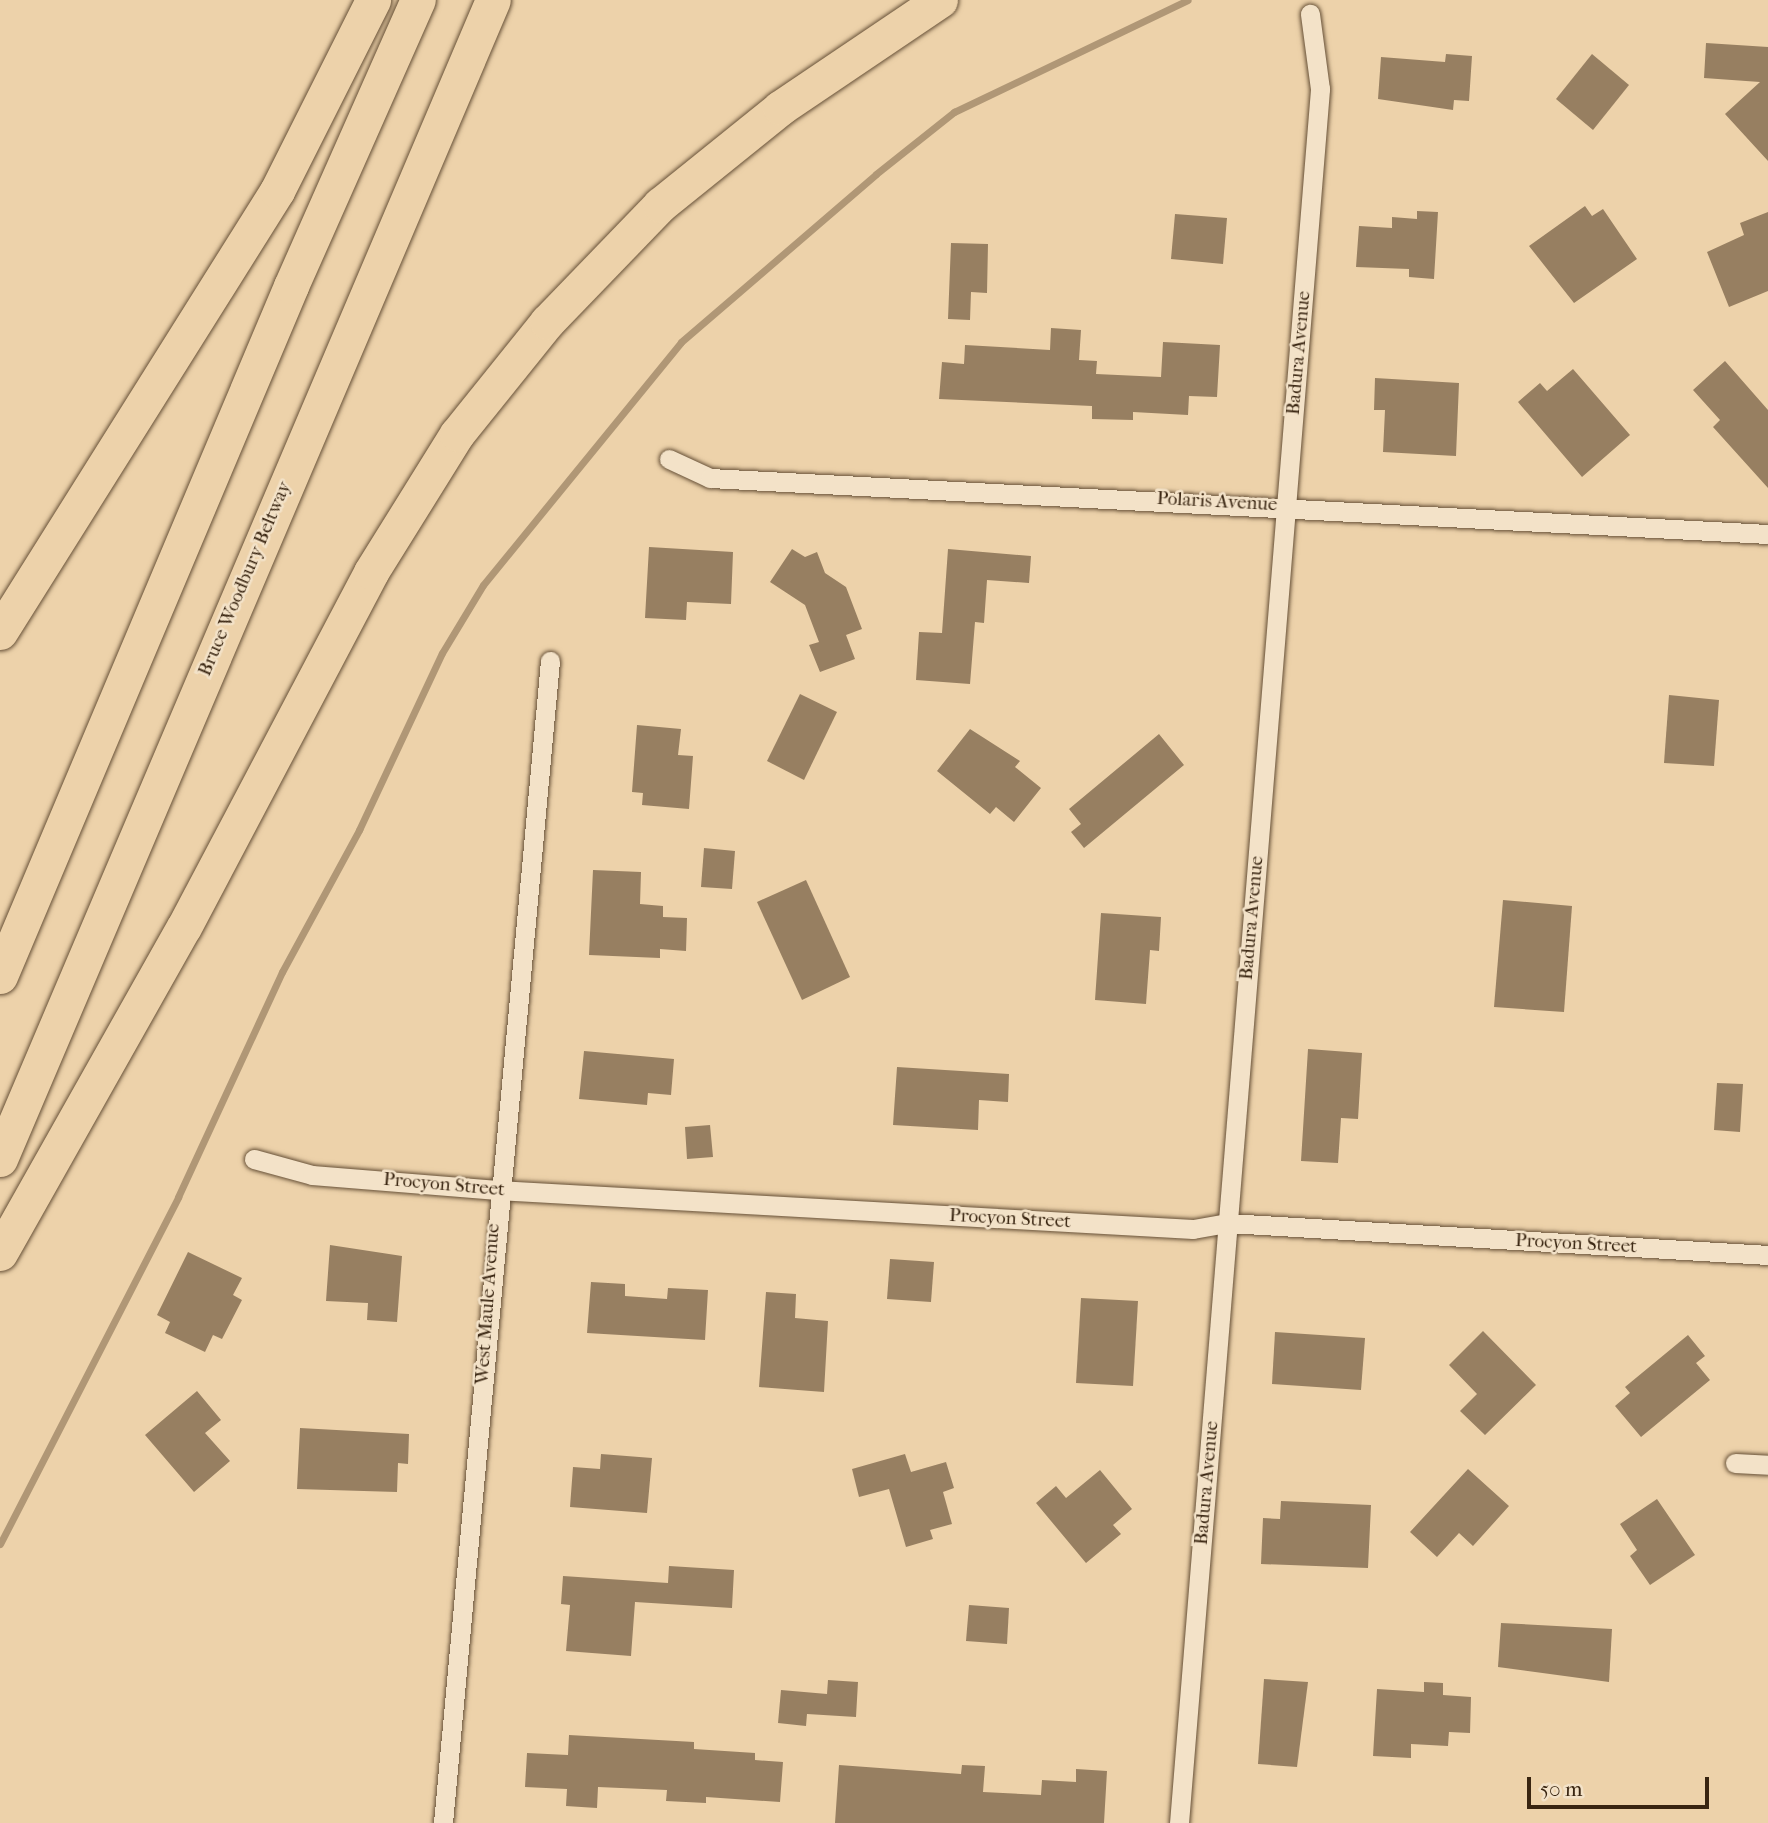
<!DOCTYPE html>
<html>
<head>
<meta charset="utf-8">
<style>
	body { margin:0 }
	#map { position:relative; width:1768px; height:1823px; overflow:hidden; background:#edd2aa; font-family:"IM FELL French Canon",serif }
	div>[style] { position:absolute }
	[style*='--x'] { left:calc(var(--x)*1px); top:calc(var(--y)*1px); width:calc(var(--w)*1px); rotate:calc(var(--a)*1deg) }
	.stream>* { height:7px; margin:-3.5px; padding:0 3.5px; transform-origin:3.5px; border-radius:3.5px; background:#b09776 }
	.building>* { inset:0; background:#977f61 }
	.roads { filter:drop-shadow(0 0 2px #665037) drop-shadow(0 0 2px #665037) }
	.street>* { height:19px; margin:-9.5px; padding:0 9.5px; transform-origin:9.5px; border-radius:9.5px; background:#f3e2c8 }
	.highway>* { height:35px; margin:-17.5px; padding:0 17.5px; transform-origin:17.5px; border-radius:17.5px; background:#edd2aa }
	span { translate:-50% -50%; white-space:nowrap; text-align:center; line-height:1.15; -webkit-text-stroke:5px #f3e2c8; paint-order:stroke }
	.street-label { font-size:19px; color:#392511 }
	.scale { position:absolute; left:1527px; top:1777px; width:182px; height:32px; box-sizing:border-box; border:4px solid #392511; border-top:0; padding-left:9px; font-size:21px; line-height:24px; white-space:nowrap; color:#392511; -webkit-text-stroke:5px #f3e2c8; paint-order:stroke }
</style>
</head>
<body>
<div id="map">
	<div class="stream">
		<i style="--x:0;--y:1544;--w:390;--a:-62.8"></i>
		<i style="--x:178;--y:1197;--w:248;--a:-65.2"></i>
		<i style="--x:282;--y:972;--w:162;--a:-61.5"></i>
		<i style="--x:359;--y:830;--w:195;--a:-64.9"></i>
		<i style="--x:442;--y:653;--w:79;--a:-58.9"></i>
		<i style="--x:483;--y:585;--w:313;--a:-50.8"></i>
		<i style="--x:681;--y:342;--w:257;--a:-40.7"></i>
		<i style="--x:876;--y:174;--w:100;--a:-38.5"></i>
		<i style="--x:954;--y:112;--w:259;--a:-25.6"></i>
	</div>
	<div class="building">
		<i style="clip-path:polygon(1706px 43px,1768px 47px,1768px 161px,1725px 114px,1760px 82px,1704px 78px)"></i>
		<i style="clip-path:polygon(1446px 54px,1472px 56px,1469px 101px,1454px 100px,1453px 110px,1378px 99px,1381px 57px,1445px 62px)"></i>
		<i style="clip-path:polygon(1592px 54px,1629px 85px,1593px 130px,1556px 99px)"></i>
		<i style="clip-path:polygon(1585px 206px,1592px 216px,1603px 209px,1637px 259px,1574px 303px,1529px 246px)"></i>
		<i style="clip-path:polygon(1417px 211px,1438px 212px,1434px 279px,1409px 277px,1409px 269px,1356px 267px,1359px 226px,1392px 228px,1392px 217px,1417px 219px)"></i>
		<i style="clip-path:polygon(1768px 212px,1768px 291px,1729px 307px,1707px 252px,1744px 235px,1740px 223px)"></i>
		<i style="clip-path:polygon(1175px 214px,1227px 218px,1223px 264px,1171px 259px)"></i>
		<i style="clip-path:polygon(951px 243px,988px 244px,987px 293px,971px 292px,970px 320px,948px 319px)"></i>
		<i style="clip-path:polygon(1051px 328px,1081px 330px,1079px 360px,1097px 361px,1096px 374px,1161px 377px,1163px 342px,1220px 345px,1217px 397px,1189px 396px,1188px 415px,1133px 412px,1133px 420px,1092px 419px,1092px 406px,939px 399px,942px 362px,964px 364px,965px 345px,1050px 350px)"></i>
		<i style="clip-path:polygon(1725px 361px,1768px 410px,1768px 488px,1713px 427px,1720px 420px,1693px 390px)"></i>
		<i style="clip-path:polygon(1573px 369px,1630px 435px,1582px 477px,1518px 402px,1540px 383px,1547px 391px)"></i>
		<i style="clip-path:polygon(1375px 378px,1459px 383px,1456px 456px,1383px 452px,1385px 410px,1374px 410px)"></i>
		<i style="clip-path:polygon(649px 547px,733px 552px,731px 604px,687px 602px,686px 620px,645px 618px)"></i>
		<i style="clip-path:polygon(792px 549px,805px 557px,817px 552px,825px 573px,846px 587px,862px 629px,846px 635px,855px 659px,820px 672px,809px 645px,819px 642px,805px 605px,770px 582px)"></i>
		<i style="clip-path:polygon(948px 549px,1031px 556px,1029px 583px,987px 580px,984px 623px,975px 622px,970px 684px,916px 680px,919px 632px,942px 633px)"></i>
		<i style="clip-path:polygon(800px 694px,837px 712px,804px 780px,767px 761px)"></i>
		<i style="clip-path:polygon(1669px 695px,1719px 700px,1714px 766px,1664px 763px)"></i>
		<i style="clip-path:polygon(637px 725px,681px 729px,678px 755px,693px 756px,689px 809px,642px 805px,643px 793px,632px 792px)"></i>
		<i style="clip-path:polygon(970px 729px,1020px 761px,1015px 767px,1041px 788px,1014px 822px,996px 807px,990px 814px,937px 771px)"></i>
		<i style="clip-path:polygon(1159px 734px,1184px 765px,1084px 848px,1071px 832px,1081px 824px,1069px 809px)"></i>
		<i style="clip-path:polygon(704px 848px,735px 851px,732px 889px,701px 887px)"></i>
		<i style="clip-path:polygon(593px 870px,641px 872px,640px 904px,663px 906px,663px 917px,687px 918px,686px 951px,660px 949px,660px 958px,589px 955px)"></i>
		<i style="clip-path:polygon(806px 880px,850px 977px,802px 1000px,757px 902px)"></i>
		<i style="clip-path:polygon(1503px 900px,1572px 906px,1564px 1012px,1494px 1007px)"></i>
		<i style="clip-path:polygon(1101px 913px,1161px 917px,1159px 951px,1150px 950px,1146px 1004px,1095px 1000px)"></i>
		<i style="clip-path:polygon(1308px 1049px,1362px 1053px,1358px 1119px,1341px 1118px,1338px 1163px,1301px 1161px)"></i>
		<i style="clip-path:polygon(584px 1051px,674px 1059px,671px 1095px,648px 1093px,647px 1105px,579px 1099px)"></i>
		<i style="clip-path:polygon(897px 1067px,1009px 1074px,1008px 1102px,979px 1100px,978px 1130px,893px 1125px)"></i>
		<i style="clip-path:polygon(1717px 1083px,1743px 1084px,1740px 1132px,1714px 1130px)"></i>
		<i style="clip-path:polygon(710px 1125px,713px 1157px,687px 1159px,685px 1127px)"></i>
		<i style="clip-path:polygon(330px 1245px,402px 1256px,397px 1322px,367px 1320px,368px 1303px,326px 1301px)"></i>
		<i style="clip-path:polygon(188px 1252px,242px 1278px,233px 1295px,242px 1300px,222px 1339px,213px 1335px,205px 1352px,165px 1333px,170px 1322px,157px 1315px)"></i>
		<i style="clip-path:polygon(890px 1259px,934px 1262px,931px 1302px,887px 1299px)"></i>
		<i style="clip-path:polygon(591px 1282px,625px 1284px,625px 1296px,667px 1299px,668px 1288px,708px 1290px,705px 1340px,587px 1333px)"></i>
		<i style="clip-path:polygon(766px 1292px,796px 1294px,795px 1318px,828px 1321px,824px 1392px,759px 1387px)"></i>
		<i style="clip-path:polygon(1081px 1298px,1138px 1301px,1133px 1386px,1076px 1383px)"></i>
		<i style="clip-path:polygon(1483px 1331px,1536px 1385px,1485px 1435px,1460px 1411px,1477px 1394px,1449px 1365px)"></i>
		<i style="clip-path:polygon(1275px 1332px,1365px 1338px,1361px 1390px,1272px 1384px)"></i>
		<i style="clip-path:polygon(1688px 1335px,1705px 1356px,1696px 1363px,1710px 1380px,1641px 1437px,1615px 1406px,1630px 1393px,1625px 1387px)"></i>
		<i style="clip-path:polygon(197px 1391px,221px 1420px,205px 1433px,230px 1461px,194px 1492px,145px 1435px)"></i>
		<i style="clip-path:polygon(300px 1428px,409px 1434px,408px 1464px,398px 1463px,397px 1492px,297px 1489px)"></i>
		<i style="clip-path:polygon(601px 1454px,652px 1458px,647px 1513px,570px 1507px,573px 1467px,600px 1469px)"></i>
		<i style="clip-path:polygon(905px 1454px,911px 1472px,946px 1462px,954px 1488px,943px 1492px,952px 1524px,930px 1530px,933px 1539px,906px 1547px,889px 1489px,859px 1497px,852px 1469px)"></i>
		<i style="clip-path:polygon(1468px 1469px,1509px 1506px,1473px 1546px,1459px 1533px,1437px 1557px,1410px 1532px)"></i>
		<i style="clip-path:polygon(1100px 1470px,1132px 1509px,1113px 1525px,1121px 1534px,1086px 1563px,1036px 1503px,1056px 1486px,1066px 1498px)"></i>
		<i style="clip-path:polygon(1657px 1499px,1695px 1555px,1650px 1585px,1630px 1556px,1637px 1550px,1620px 1524px)"></i>
		<i style="clip-path:polygon(1281px 1501px,1371px 1505px,1368px 1568px,1261px 1564px,1263px 1518px,1280px 1519px)"></i>
		<i style="clip-path:polygon(669px 1566px,734px 1570px,732px 1608px,635px 1602px,631px 1656px,566px 1651px,570px 1605px,561px 1604px,563px 1576px,668px 1583px)"></i>
		<i style="clip-path:polygon(969px 1605px,1009px 1608px,1007px 1644px,966px 1641px)"></i>
		<i style="clip-path:polygon(1501px 1623px,1612px 1629px,1609px 1682px,1498px 1667px)"></i>
		<i style="clip-path:polygon(1264px 1679px,1308px 1682px,1297px 1767px,1258px 1764px)"></i>
		<i style="clip-path:polygon(828px 1680px,858px 1682px,856px 1717px,807px 1714px,806px 1726px,778px 1723px,781px 1690px,827px 1694px)"></i>
		<i style="clip-path:polygon(1424px 1682px,1443px 1683px,1443px 1695px,1471px 1697px,1470px 1733px,1449px 1732px,1448px 1746px,1411px 1744px,1411px 1758px,1373px 1756px,1377px 1689px,1424px 1692px)"></i>
		<i style="clip-path:polygon(569px 1735px,694px 1742px,694px 1749px,755px 1753px,755px 1760px,783px 1762px,780px 1802px,706px 1797px,706px 1803px,666px 1801px,667px 1790px,598px 1787px,597px 1808px,566px 1806px,567px 1789px,525px 1787px,527px 1753px,568px 1755px)"></i>
		<i style="clip-path:polygon(839px 1765px,961px 1774px,962px 1765px,985px 1766px,983px 1792px,1041px 1795px,1042px 1780px,1076px 1782px,1076px 1769px,1107px 1771px,1104px 1823px,835px 1823px)"></i>
	</div>
	<div class="roads">
		<div class="street">
			<i style="--x:669;--y:459;--w:45;--a:24.9"></i>
			<i style="--x:710;--y:478;--w:1059;--a:3.03"></i>
			<i style="--x:254;--y:1159;--w:60;--a:15.4"></i>
			<i style="--x:312;--y:1175;--w:186;--a:4.6"></i>
			<i style="--x:497;--y:1190;--w:697;--a:3.21"></i>
			<i style="--x:1193;--y:1229;--w:36;--a:-10"></i>
			<i style="--x:1228;--y:1223;--w:541;--a:3.39"></i>
			<i style="--x:1735;--y:1463;--w:33;--a:3"></i>
			<i style="--x:443;--y:1823;--w:1167;--a:-84.74"></i>
			<i style="--x:1179;--y:1823;--w:1740;--a:-85.35"></i>
			<i style="--x:1320;--y:89;--w:76;--a:-97.6"></i>
		</div>
		<div class="highway">
			<i style="--x:0;--y:632;--w:521;--a:-57.87"></i>
			<i style="--x:277;--y:191;--w:214;--a:-63.3"></i>
			<i style="--x:0;--y:976;--w:749;--a:-67.13"></i>
			<i style="--x:291;--y:286;--w:313;--a:-66.1"></i>
			<i style="--x:0;--y:1159;--w:1259;--a:-66.96"></i>
			<i style="--x:0;--y:1253;--w:374;--a:-60.6"></i>
			<i style="--x:184;--y:927;--w:401;--a:-62.2"></i>
			<i style="--x:371;--y:572;--w:163;--a:-58.1"></i>
			<i style="--x:457;--y:434;--w:144;--a:-51.2"></i>
			<i style="--x:547;--y:322;--w:163;--a:-46"></i>
			<i style="--x:660;--y:205;--w:154;--a:-38.9"></i>
			<i style="--x:780;--y:108;--w:193;--a:-34"></i>
		</div>
	</div>
	<div class="street-label">
		<span style="left:1299px;top:353px;rotate:-85deg">Badura Avenue</span>
		<span style="left:1217px;top:502px;rotate:3deg">Polaris Avenue</span>
		<span style="left:245px;top:579px;rotate:-67deg">Bruce Woodbury Beltway</span>
		<span style="left:1252px;top:918px;rotate:-85deg">Badura Avenue</span>
		<span style="left:444px;top:1185px;rotate:5deg">Procyon Street</span>
		<span style="left:1010px;top:1219px;rotate:3deg">Procyon Street</span>
		<span style="left:1576px;top:1244px;rotate:3deg">Procyon Street</span>
		<span style="left:488px;top:1304px;rotate:-86deg">West Maule Avenue</span>
		<span style="left:1207px;top:1483px;rotate:-85deg">Badura Avenue</span>
	</div>
	<div class="scale">50 m</div>
</div>
</body>
</html>
